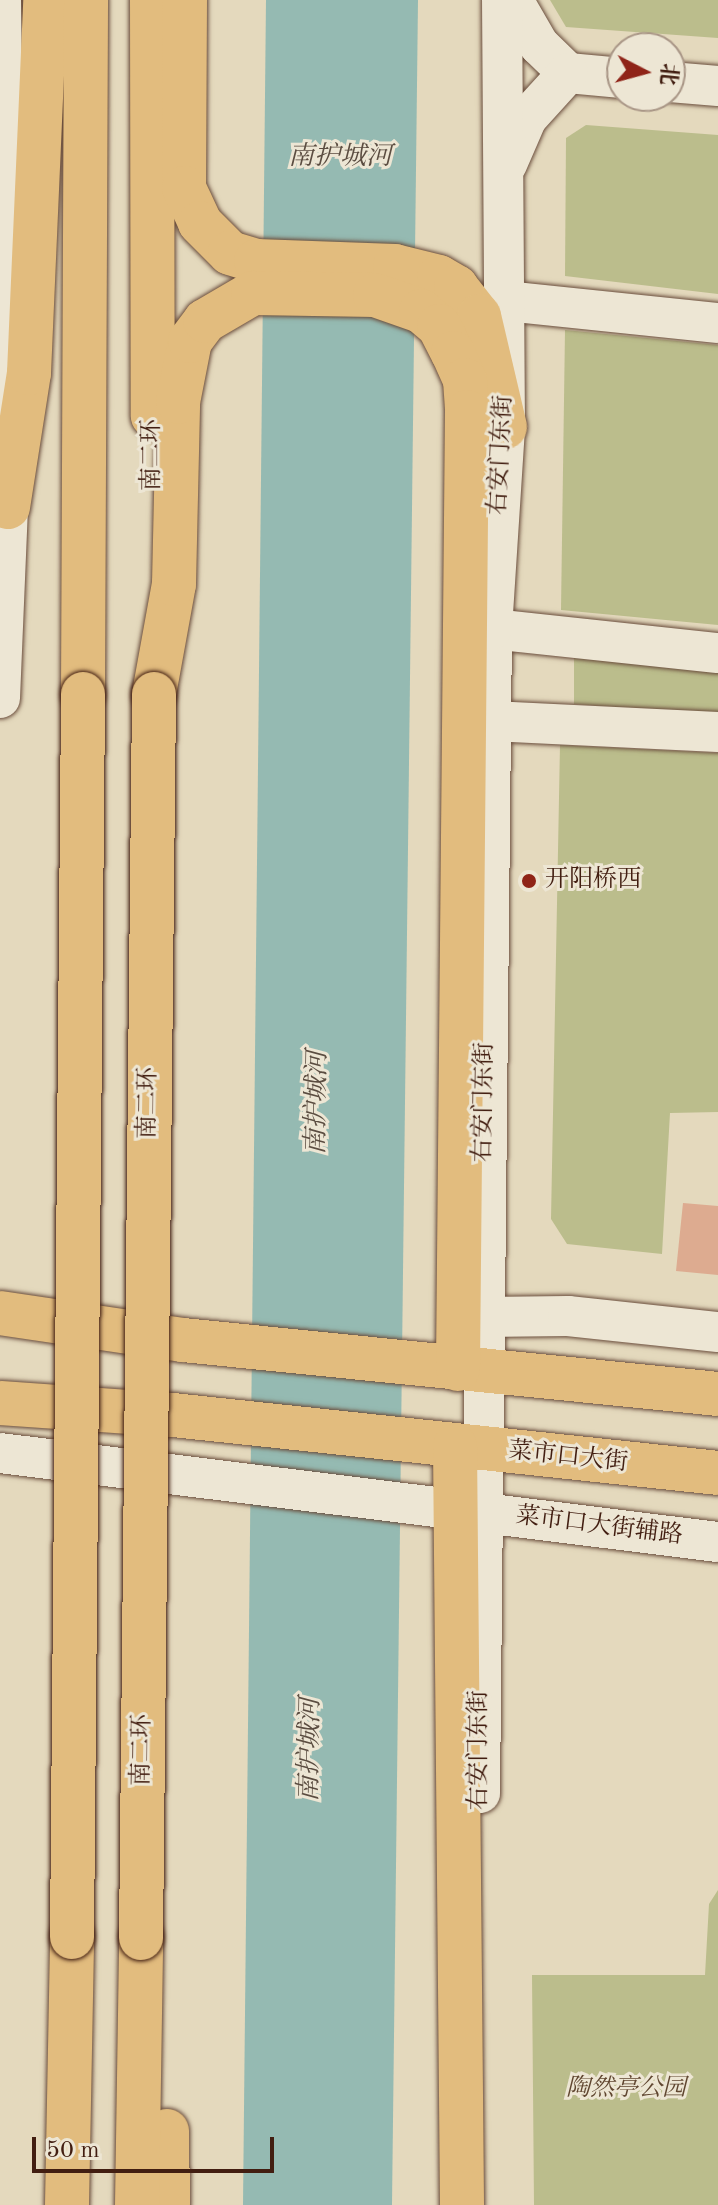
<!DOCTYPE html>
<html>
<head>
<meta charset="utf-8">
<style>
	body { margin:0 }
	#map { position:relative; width:718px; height:2205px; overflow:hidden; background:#e4d9bd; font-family:"Old Standard TT","Noto Serif SC",serif }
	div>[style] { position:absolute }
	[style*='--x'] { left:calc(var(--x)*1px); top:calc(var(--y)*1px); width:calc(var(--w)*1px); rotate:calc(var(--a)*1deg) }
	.green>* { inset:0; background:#bbbd8c }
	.water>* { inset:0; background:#95bab2 }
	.building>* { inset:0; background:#ddab90 }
	.roads { filter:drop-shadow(0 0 2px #6a4d3c) drop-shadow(0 0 2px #6a4d3c) }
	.minor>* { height:40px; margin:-20px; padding:0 20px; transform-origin:20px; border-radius:20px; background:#ede6d4 }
	.major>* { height:44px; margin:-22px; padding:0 22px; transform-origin:22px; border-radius:22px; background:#e2bc7e }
	.highway>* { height:44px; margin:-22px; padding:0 22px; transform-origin:22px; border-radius:22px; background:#e2bc7e }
	.bridges { filter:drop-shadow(0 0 2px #421e11) drop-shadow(0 0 2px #421e11) }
	.highway-bridge>* { height:44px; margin:-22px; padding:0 22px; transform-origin:22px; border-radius:22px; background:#e2bc7e }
	.dots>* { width:22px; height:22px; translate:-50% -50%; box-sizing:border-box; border:4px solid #ede6d4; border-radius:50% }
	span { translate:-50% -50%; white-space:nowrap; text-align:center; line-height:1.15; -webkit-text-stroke:6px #ede6d4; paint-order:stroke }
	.street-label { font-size:24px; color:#421e11 }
	.poi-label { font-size:24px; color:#421e11 }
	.left { translate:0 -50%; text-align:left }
	.park-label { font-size:24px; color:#604630; font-style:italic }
	.water-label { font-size:26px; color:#5b4d41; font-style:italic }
	.north { position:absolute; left:606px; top:32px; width:80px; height:80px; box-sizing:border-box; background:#ede6d4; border:2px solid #a99686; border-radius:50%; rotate:96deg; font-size:22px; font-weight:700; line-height:32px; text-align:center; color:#421e11 }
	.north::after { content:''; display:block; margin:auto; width:28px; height:36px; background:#8f2418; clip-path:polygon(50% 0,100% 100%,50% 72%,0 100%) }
	.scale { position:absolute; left:32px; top:2137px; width:242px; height:36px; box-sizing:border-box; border:4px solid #421e11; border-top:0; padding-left:10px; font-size:24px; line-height:28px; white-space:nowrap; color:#421e11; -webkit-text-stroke:6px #ede6d4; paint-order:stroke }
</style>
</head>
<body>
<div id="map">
	<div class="green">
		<i style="clip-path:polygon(550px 0,718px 0,718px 38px,566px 27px)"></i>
		<i style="clip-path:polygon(586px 125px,718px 135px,718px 294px,565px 276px,566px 138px)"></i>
		<i style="clip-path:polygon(565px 330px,718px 345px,718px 625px,561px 610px)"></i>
		<i style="clip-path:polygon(574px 658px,718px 672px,718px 715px,574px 704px)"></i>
		<i style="clip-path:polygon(560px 745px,718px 753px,718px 1112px,670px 1113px,662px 1254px,567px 1244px,551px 1219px)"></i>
		<i style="clip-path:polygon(718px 1890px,718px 2205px,534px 2205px,532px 1975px,705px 1975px,709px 1904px)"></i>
	</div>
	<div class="water">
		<i style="clip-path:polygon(266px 0,418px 0,392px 2205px,243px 2205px)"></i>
	</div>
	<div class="building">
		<i style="clip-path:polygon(683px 1203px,718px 1206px,718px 1275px,676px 1271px)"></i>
	</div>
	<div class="roads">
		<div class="minor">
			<i style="--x:513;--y:0;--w:52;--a:60"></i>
			<i style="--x:539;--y:45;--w:40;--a:44"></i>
			<i style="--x:568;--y:73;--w:54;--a:5.3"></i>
			<i style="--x:670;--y:82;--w:48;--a:4.8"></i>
			<i style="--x:507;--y:164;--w:50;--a:-66.5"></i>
			<i style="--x:527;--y:118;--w:61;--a:-47.7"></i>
			<i style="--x:505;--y:301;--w:214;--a:5.9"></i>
			<i style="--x:492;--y:629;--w:227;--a:6.1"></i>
			<i style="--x:0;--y:698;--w:191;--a:-87.6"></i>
			<i style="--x:8;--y:507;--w:507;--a:-90.79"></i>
			<i style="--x:491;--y:721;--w:227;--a:2.8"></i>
			<i style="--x:483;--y:1317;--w:85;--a:-0.7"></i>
			<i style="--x:568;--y:1316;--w:151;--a:6.1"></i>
			<i style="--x:0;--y:1453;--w:723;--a:7.07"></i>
			<i style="--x:480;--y:1793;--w:1164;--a:-89.41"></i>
			<i style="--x:492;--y:629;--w:202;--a:-86.3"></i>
			<i style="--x:505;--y:427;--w:427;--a:-90.4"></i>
		</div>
		<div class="major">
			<i style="--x:0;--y:1313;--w:185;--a:8.4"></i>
			<i style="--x:183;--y:1340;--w:538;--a:5.76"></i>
			<i style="--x:0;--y:1403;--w:173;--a:4"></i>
			<i style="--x:173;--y:1415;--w:548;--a:6.07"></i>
		</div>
		<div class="highway">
			<i style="--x:152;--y:0;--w:416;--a:89.9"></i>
			<i style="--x:185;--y:0;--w:188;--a:90.3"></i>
			<i style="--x:184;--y:188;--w:38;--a:65"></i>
			<i style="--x:200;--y:223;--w:42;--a:45"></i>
			<i style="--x:230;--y:253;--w:27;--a:17"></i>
			<i style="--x:256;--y:261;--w:139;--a:2.1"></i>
			<i style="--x:395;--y:266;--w:45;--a:14"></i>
			<i style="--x:439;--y:277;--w:20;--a:30"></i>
			<i style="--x:456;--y:287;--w:37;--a:52"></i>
			<i style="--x:479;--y:316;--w:114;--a:76.8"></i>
			<i style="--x:8;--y:507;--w:136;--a:-81.1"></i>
			<i style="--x:29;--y:373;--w:373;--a:-87.5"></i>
			<i style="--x:83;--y:694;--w:694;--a:-89.75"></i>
			<i style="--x:154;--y:694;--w:112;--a:-79.7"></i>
			<i style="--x:174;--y:584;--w:182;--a:-88.7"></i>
			<i style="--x:178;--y:402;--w:62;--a:-78.9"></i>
			<i style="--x:190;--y:341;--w:25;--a:-53"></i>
			<i style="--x:205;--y:321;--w:56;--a:-30.3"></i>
			<i style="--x:253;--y:293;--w:122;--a:0.9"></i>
			<i style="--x:375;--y:295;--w:49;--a:19.2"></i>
			<i style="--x:421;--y:311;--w:23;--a:40"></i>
			<i style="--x:439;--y:326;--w:30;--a:63"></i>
			<i style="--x:453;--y:353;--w:30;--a:66"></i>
			<i style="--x:465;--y:380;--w:32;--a:86"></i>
			<i style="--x:467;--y:412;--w:957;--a:90.54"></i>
			<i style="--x:455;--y:1446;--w:759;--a:89.47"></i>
			<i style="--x:167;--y:2131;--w:74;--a:89.2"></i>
			<i style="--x:67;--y:2205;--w:268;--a:-88.9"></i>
			<i style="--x:137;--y:2205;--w:267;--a:-89.1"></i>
		</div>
	</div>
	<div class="bridges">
		<div class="highway-bridge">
			<i style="--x:72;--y:1937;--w:1243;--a:-89.49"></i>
			<i style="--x:141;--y:1938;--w:1244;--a:-89.4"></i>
		</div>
	</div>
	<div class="dots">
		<i style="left:529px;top:881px;background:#8f2418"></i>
	</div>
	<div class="street-label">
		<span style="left:153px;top:455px;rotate:-90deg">南二环</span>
		<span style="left:502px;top:455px;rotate:-87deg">右安门东街</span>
		<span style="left:485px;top:1102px;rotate:-89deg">右安门东街</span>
		<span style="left:149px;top:1103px;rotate:-89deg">南二环</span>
		<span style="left:568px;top:1458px;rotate:6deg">菜市口大街</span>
		<span style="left:599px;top:1527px;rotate:7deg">菜市口大街辅路</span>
		<span style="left:143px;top:1750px;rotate:-89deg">南二环</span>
		<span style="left:480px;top:1750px;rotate:-90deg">右安门东街</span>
	</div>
	<div class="poi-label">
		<span class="left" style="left:545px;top:881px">开阳桥西</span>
	</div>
	<div class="park-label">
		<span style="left:626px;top:2090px">陶然亭公园</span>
	</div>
	<div class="water-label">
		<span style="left:340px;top:158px">南护城河</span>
		<span style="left:318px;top:1103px;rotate:-89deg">南护城河</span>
		<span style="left:311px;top:1750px;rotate:-89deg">南护城河</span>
	</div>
	<div class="north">北</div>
	<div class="scale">50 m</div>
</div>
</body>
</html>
